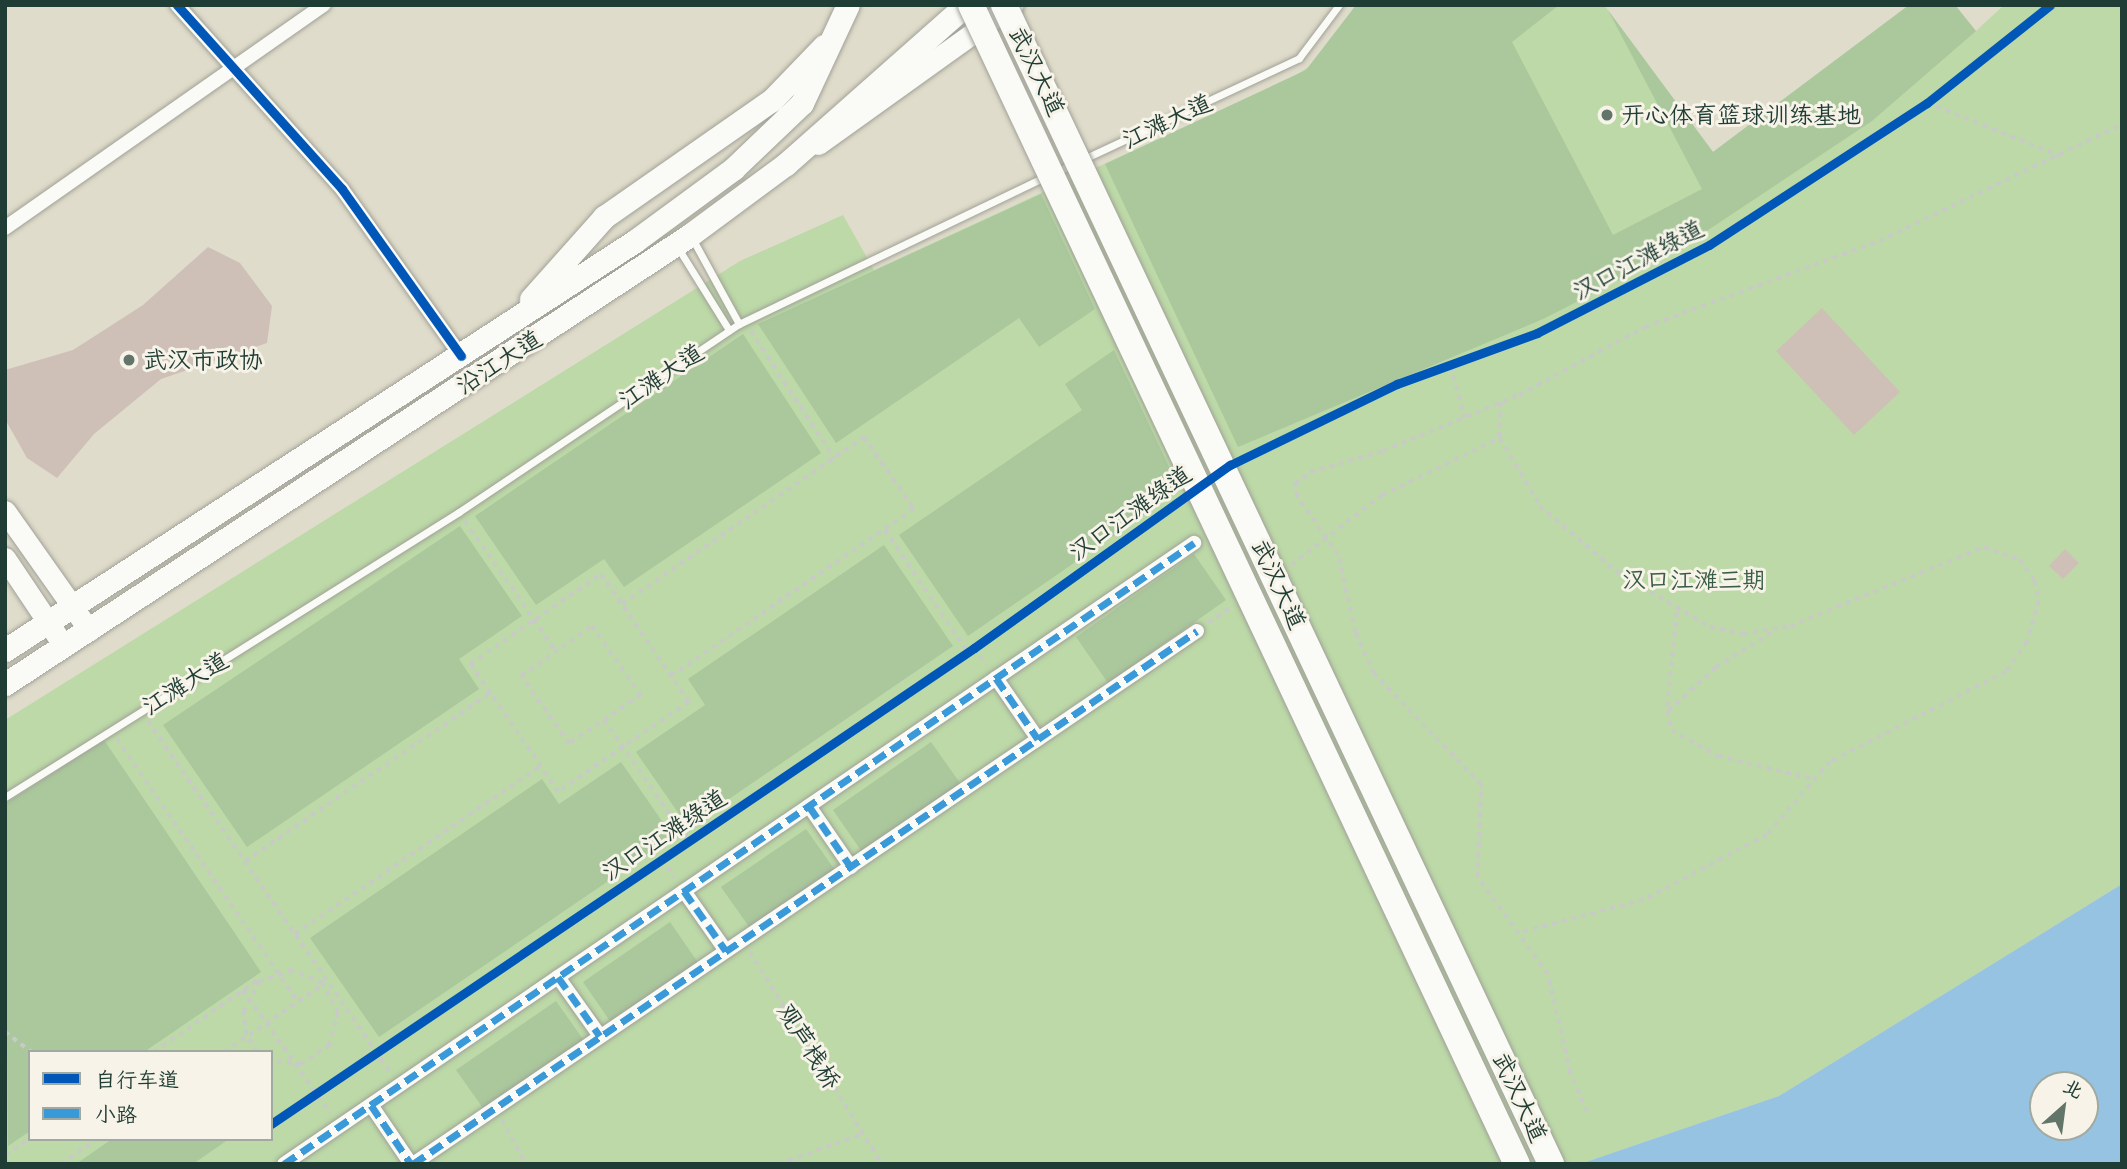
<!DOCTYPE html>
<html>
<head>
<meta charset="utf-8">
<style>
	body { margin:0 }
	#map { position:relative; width:2127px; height:1169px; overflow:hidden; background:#e0dccb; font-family:Itim,"LXGW WenKai TC",sans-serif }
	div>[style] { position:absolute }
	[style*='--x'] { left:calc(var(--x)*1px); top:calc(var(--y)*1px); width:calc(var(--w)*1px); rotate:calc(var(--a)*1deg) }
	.green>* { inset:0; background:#bcd9a7 }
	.forest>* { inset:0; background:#aac89c }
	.water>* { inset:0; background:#96c3e1 }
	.building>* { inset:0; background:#cec0b7 }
	.path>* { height:3.5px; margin-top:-1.75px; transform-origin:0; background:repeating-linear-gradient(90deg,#c8cac5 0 5px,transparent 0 10px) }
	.roads { filter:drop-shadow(0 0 2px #a0a197) drop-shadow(0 0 2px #a0a197) }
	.lane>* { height:7px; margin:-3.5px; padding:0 3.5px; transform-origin:3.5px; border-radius:3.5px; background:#fafaf7 }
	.street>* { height:14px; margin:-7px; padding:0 7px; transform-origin:7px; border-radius:7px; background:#fafaf7 }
	.secondary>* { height:21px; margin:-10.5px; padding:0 10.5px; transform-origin:10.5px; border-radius:10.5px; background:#fafaf7 }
	.primary>* { height:23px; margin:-11.5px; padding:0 11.5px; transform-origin:11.5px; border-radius:11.5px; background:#fafaf7 }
	.bridges { filter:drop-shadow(0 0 2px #a0a197) drop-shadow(0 0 2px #a0a197) }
	.highway-bridge>* { height:26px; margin:-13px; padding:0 13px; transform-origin:13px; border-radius:13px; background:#fafaf7 }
	.quiet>* { height:7px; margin-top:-3.5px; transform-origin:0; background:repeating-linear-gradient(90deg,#3a99d8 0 14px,transparent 0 21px) }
	.cycleway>* { height:9px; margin:-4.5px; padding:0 4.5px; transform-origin:4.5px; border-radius:4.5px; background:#0057b8 }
	.dots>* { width:19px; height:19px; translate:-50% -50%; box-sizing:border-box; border:4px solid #f7f3e8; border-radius:50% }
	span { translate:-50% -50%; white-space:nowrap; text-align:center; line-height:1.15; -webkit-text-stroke:6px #f7f3e8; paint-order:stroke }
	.street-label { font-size:24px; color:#1f3d34 }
	.poi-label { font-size:24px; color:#1f3d34 }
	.left { translate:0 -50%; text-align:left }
	.park-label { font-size:24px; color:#385c45 }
	.frame { position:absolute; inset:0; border:7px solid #1f3d34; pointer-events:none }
	.legend { position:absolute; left:28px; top:1050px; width:245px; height:91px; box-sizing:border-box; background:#f7f3e8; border:2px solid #a1aaa0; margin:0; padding:9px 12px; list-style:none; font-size:21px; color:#1f3d34 }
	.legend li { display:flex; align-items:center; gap:14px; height:35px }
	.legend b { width:35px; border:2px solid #a1aaa0 }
	.north { position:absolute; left:2029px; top:1071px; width:70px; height:70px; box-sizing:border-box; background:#f7f3e8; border:2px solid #a1aaa0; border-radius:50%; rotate:28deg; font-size:19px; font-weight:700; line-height:28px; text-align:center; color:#1f3d34 }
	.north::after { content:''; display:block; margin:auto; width:24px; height:32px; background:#637569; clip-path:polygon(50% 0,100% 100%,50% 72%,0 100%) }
</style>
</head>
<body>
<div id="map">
	<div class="green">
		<i style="clip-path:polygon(evenodd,1356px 5px,1604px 5px,1713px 152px,1909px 5px,1955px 5px,1976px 31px,2004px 5px,2122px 5px,2122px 884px,1779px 1096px,1580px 1164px,5px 1164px,5px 720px,740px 261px,843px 215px,874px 270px,1293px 77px,1316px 62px,1356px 5px,30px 1052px,271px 1052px,271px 1139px,30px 1139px,30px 1052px)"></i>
	</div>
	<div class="forest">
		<i style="clip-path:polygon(1356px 5px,1559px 5px,1512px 42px,1613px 235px,1702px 189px,1608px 10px,1713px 152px,1909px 5px,1955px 5px,1976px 31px,1872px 121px,1675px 252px,1543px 319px,1238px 447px,1105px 164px,1306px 70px)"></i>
		<i style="clip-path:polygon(1041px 194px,1095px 309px,1039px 347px,1019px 318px,836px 443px,758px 324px)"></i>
		<i style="clip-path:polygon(743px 334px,821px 453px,624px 587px,604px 559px,536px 605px,475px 516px)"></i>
		<i style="clip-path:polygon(1114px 350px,1180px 490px,968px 636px,899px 535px,1082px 410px,1065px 384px)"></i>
		<i style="clip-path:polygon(460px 526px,522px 616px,459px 659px,479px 689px,247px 847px,163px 725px)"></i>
		<i style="clip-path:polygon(884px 545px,953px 646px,688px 827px,636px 752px,705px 705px,688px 679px)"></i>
		<i style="clip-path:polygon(1194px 554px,1226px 600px,1108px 683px,1076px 637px)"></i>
		<i style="clip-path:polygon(104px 740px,261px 972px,144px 1052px,30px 1052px,30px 1131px,8px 1146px,5px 804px)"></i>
		<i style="clip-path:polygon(931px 742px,960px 783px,862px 852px,833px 810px)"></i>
		<i style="clip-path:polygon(621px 762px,673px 837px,379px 1037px,310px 938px,542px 779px,559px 804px)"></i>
		<i style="clip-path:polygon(806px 829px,835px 870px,750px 928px,721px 887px)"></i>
		<i style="clip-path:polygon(670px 922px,699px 964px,612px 1024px,583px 982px)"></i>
		<i style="clip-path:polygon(556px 1001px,585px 1042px,485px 1111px,456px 1070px)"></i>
		<i style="clip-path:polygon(112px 1139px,229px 1139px,193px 1164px,76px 1164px)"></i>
	</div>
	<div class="water">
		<i style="clip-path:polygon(evenodd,2122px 884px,2122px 1164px,1580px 1164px,1779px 1096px,2122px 884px,2043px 1085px,2085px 1085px,2085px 1127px,2043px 1127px,2043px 1085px)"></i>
	</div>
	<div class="building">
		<i style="clip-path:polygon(208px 247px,240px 263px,272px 306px,267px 343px,161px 379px,94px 434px,57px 478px,27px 458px,5px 419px,5px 370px,73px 350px,143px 305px)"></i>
		<i style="clip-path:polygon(1822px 308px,1900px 392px,1854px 435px,1776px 351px)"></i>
		<i style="clip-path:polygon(2065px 549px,2079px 563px,2063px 579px,2049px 566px)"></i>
	</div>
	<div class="path">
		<i style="--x:1927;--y:103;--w:144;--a:21.6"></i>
		<i style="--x:751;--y:331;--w:152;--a:56.8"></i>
		<i style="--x:1451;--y:366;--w:54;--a:74.9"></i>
		<i style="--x:1501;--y:402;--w:36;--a:92"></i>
		<i style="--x:1500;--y:438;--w:79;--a:59.5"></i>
		<i style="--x:1540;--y:506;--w:100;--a:40.5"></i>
		<i style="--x:1616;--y:571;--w:109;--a:30.8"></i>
		<i style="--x:1710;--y:627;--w:34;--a:12"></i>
		<i style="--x:1743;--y:634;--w:48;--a:-9.7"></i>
		<i style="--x:1790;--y:626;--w:209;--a:-22.2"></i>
		<i style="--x:1984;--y:547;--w:38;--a:20"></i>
		<i style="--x:2020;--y:560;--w:26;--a:54"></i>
		<i style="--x:2035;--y:581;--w:20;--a:79"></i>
		<i style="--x:2039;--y:601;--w:43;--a:106.3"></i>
		<i style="--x:2027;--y:642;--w:37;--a:125"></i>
		<i style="--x:2006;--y:672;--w:198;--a:152.9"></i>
		<i style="--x:1830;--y:762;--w:96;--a:130.8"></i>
		<i style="--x:1767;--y:835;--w:139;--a:152.1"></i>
		<i style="--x:1644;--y:900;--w:125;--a:165.2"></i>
		<i style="--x:465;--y:521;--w:159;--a:55"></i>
		<i style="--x:885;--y:530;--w:148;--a:55.8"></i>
		<i style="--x:1291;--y:565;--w:115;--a:-37.6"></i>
		<i style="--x:1382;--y:495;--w:131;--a:-25.8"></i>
		<i style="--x:601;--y:574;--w:155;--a:55.5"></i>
		<i style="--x:689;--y:702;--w:159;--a:145.5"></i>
		<i style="--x:558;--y:792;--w:155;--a:-124.5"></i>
		<i style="--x:470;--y:664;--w:159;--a:-34.5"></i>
		<i style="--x:622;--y:604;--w:294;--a:-34.6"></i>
		<i style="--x:864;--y:437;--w:88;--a:55.2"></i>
		<i style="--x:914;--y:509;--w:294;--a:145.4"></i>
		<i style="--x:1677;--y:612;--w:100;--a:95.8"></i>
		<i style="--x:1667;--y:711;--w:20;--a:75"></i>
		<i style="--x:1672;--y:730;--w:53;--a:29.5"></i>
		<i style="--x:1718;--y:756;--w:98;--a:13.6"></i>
		<i style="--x:1208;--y:623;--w:27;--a:-34"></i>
		<i style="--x:592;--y:626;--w:85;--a:54.6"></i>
		<i style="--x:641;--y:695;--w:87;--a:145.8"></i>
		<i style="--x:569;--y:744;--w:83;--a:-125.2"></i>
		<i style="--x:521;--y:676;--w:87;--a:-35.2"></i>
		<i style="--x:974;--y:648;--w:22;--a:54"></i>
		<i style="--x:1668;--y:711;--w:65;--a:-42.5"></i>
		<i style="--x:1716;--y:667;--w:67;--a:-31.6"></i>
		<i style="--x:604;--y:720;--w:148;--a:54.9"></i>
		<i style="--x:148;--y:721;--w:426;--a:55.4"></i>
		<i style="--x:117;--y:739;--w:318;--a:55.4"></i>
		<i style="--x:663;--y:859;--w:22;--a:58"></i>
		<i style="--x:245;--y:861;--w:297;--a:-34.4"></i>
		<i style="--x:295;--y:934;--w:297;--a:-34.4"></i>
		<i style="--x:750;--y:952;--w:250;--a:58.1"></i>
		<i style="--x:243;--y:990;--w:152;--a:54.6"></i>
		<i style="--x:5;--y:1032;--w:34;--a:37"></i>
		<i style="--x:154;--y:1052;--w:128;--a:-34.8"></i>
		<i style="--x:224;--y:1052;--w:121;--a:-34.2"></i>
		<i style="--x:257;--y:1052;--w:20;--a:-123"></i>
		<i style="--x:246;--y:1035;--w:23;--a:-97"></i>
		<i style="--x:243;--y:1012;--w:34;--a:-62"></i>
		<i style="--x:259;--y:982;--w:33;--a:-21"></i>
		<i style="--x:290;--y:970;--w:34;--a:21"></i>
		<i style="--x:322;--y:982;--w:34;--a:62"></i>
		<i style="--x:338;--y:1012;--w:34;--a:104"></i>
		<i style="--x:330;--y:1045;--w:34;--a:146"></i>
		<i style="--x:302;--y:1064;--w:31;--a:-176"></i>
		<i style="--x:1587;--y:1112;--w:43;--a:-113.6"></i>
		<i style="--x:1570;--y:1073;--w:100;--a:-102.7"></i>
		<i style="--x:1548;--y:975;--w:121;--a:-125.9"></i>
		<i style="--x:1477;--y:877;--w:92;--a:-87.5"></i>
		<i style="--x:1481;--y:785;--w:154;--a:-133.9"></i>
		<i style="--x:1374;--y:674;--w:46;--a:-114.3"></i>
		<i style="--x:1355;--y:632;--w:79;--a:-102.4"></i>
		<i style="--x:1338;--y:555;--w:71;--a:-125.3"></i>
		<i style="--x:1297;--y:497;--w:13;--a:-99"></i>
		<i style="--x:1295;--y:484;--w:19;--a:-39"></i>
		<i style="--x:1310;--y:472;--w:76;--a:-16"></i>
		<i style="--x:1383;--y:451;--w:147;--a:-22.4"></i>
		<i style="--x:1519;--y:395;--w:143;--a:-28.4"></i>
		<i style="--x:1645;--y:327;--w:249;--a:-20.2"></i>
		<i style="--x:1879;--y:241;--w:270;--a:-25.7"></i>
		<i style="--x:502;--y:1120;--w:50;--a:61.4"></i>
		<i style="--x:5;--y:1155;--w:30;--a:-34"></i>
		<i style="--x:61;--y:1164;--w:44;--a:-34.8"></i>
		<i style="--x:779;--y:1164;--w:89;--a:-19.7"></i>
	</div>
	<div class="roads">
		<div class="lane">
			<i style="--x:1056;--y:172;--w:268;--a:-25.1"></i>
			<i style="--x:1299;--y:58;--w:66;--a:-53"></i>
			<i style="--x:692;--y:238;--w:98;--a:61.3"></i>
			<i style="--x:678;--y:248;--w:97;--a:58.1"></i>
			<i style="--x:5;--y:797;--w:536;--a:-32.12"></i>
			<i style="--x:459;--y:512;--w:337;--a:-33.9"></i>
			<i style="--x:739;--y:324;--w:339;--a:-25.7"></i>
		</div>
		<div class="street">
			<i style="--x:177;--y:5;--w:247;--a:48.1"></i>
			<i style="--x:342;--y:189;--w:205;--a:54.5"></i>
			<i style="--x:5;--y:228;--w:389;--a:-35"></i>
			<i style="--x:996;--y:678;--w:74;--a:55.5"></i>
			<i style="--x:809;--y:806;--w:74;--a:55.5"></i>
			<i style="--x:684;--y:891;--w:73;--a:55"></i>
			<i style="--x:558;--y:977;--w:72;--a:54.6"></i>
			<i style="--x:371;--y:1105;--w:71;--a:55.9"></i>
			<i style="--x:284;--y:1164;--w:1102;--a:-34.31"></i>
			<i style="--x:413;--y:1164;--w:948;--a:-34.21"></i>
		</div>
		<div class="secondary">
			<i style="--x:818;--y:144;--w:239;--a:-35.6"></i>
			<i style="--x:5;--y:511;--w:146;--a:54.8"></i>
			<i style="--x:5;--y:558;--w:106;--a:56.2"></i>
		</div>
		<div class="primary">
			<i style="--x:531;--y:299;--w:110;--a:-48.3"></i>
			<i style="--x:604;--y:217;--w:205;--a:-34.9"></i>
			<i style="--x:772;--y:100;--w:75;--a:-46.1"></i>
			<i style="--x:5;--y:650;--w:751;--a:-32.99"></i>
			<i style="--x:635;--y:241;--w:122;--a:-36.3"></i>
			<i style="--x:733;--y:169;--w:95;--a:-43.7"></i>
			<i style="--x:802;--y:103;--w:108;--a:-64.9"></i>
			<i style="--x:5;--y:684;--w:819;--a:-33.24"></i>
			<i style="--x:690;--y:235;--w:119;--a:-36.5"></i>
			<i style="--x:786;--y:164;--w:240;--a:-41.5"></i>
		</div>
	</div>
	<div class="bridges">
		<div class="highway-bridge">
			<i style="--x:971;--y:5;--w:1281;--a:64.78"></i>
			<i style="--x:1004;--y:5;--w:1282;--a:64.73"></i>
		</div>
	</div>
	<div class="quiet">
		<i style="--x:996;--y:678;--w:74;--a:55.5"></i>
		<i style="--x:809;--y:806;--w:74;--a:55.5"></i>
		<i style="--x:684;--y:891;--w:73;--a:55"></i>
		<i style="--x:558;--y:977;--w:72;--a:54.6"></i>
		<i style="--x:371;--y:1105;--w:71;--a:55.9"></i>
		<i style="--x:284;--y:1164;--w:1102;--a:-34.31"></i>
		<i style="--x:413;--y:1164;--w:948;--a:-34.21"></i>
	</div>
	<div class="cycleway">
		<i style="--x:177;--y:5;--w:247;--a:48.1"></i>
		<i style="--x:342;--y:189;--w:205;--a:54.5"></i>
		<i style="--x:271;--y:1124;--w:849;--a:-34.1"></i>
		<i style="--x:974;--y:648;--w:315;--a:-35.6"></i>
		<i style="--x:1230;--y:465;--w:186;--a:-25.9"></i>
		<i style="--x:1397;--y:384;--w:149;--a:-20"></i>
		<i style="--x:1537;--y:333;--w:193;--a:-27.1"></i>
		<i style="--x:1709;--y:245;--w:260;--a:-33.1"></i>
		<i style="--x:1927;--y:103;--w:157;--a:-38.5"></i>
	</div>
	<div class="dots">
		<i style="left:1607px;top:115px;background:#637569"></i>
		<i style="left:129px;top:360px;background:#637569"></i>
	</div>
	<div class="street-label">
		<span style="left:1037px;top:71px;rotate:64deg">武汉大道</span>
		<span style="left:1167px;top:121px;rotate:-25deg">江滩大道</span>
		<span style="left:1638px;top:260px;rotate:-28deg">汉口江滩绿道</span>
		<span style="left:499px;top:362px;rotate:-33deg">沿江大道</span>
		<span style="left:661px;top:376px;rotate:-34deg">江滩大道</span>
		<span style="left:1130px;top:513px;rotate:-36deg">汉口江滩绿道</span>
		<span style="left:1279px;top:584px;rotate:65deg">武汉大道</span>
		<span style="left:185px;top:683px;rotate:-32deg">江滩大道</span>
		<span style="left:664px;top:835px;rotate:-34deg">汉口江滩绿道</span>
		<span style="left:809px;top:1046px;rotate:58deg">观芦栈桥</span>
		<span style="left:1520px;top:1097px;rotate:65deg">武汉大道</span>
	</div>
	<div class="poi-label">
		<span class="left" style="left:1621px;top:115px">开心体育篮球训练基地</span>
		<span class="left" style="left:143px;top:360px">武汉市政协</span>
	</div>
	<div class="park-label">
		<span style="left:1694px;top:580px">汉口江滩三期</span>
	</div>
	<div class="frame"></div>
	<ul class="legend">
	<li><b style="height:9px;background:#0057b8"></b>自行车道</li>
	<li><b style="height:9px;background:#3a99d8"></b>小路</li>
	</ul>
	<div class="north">北</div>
</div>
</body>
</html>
